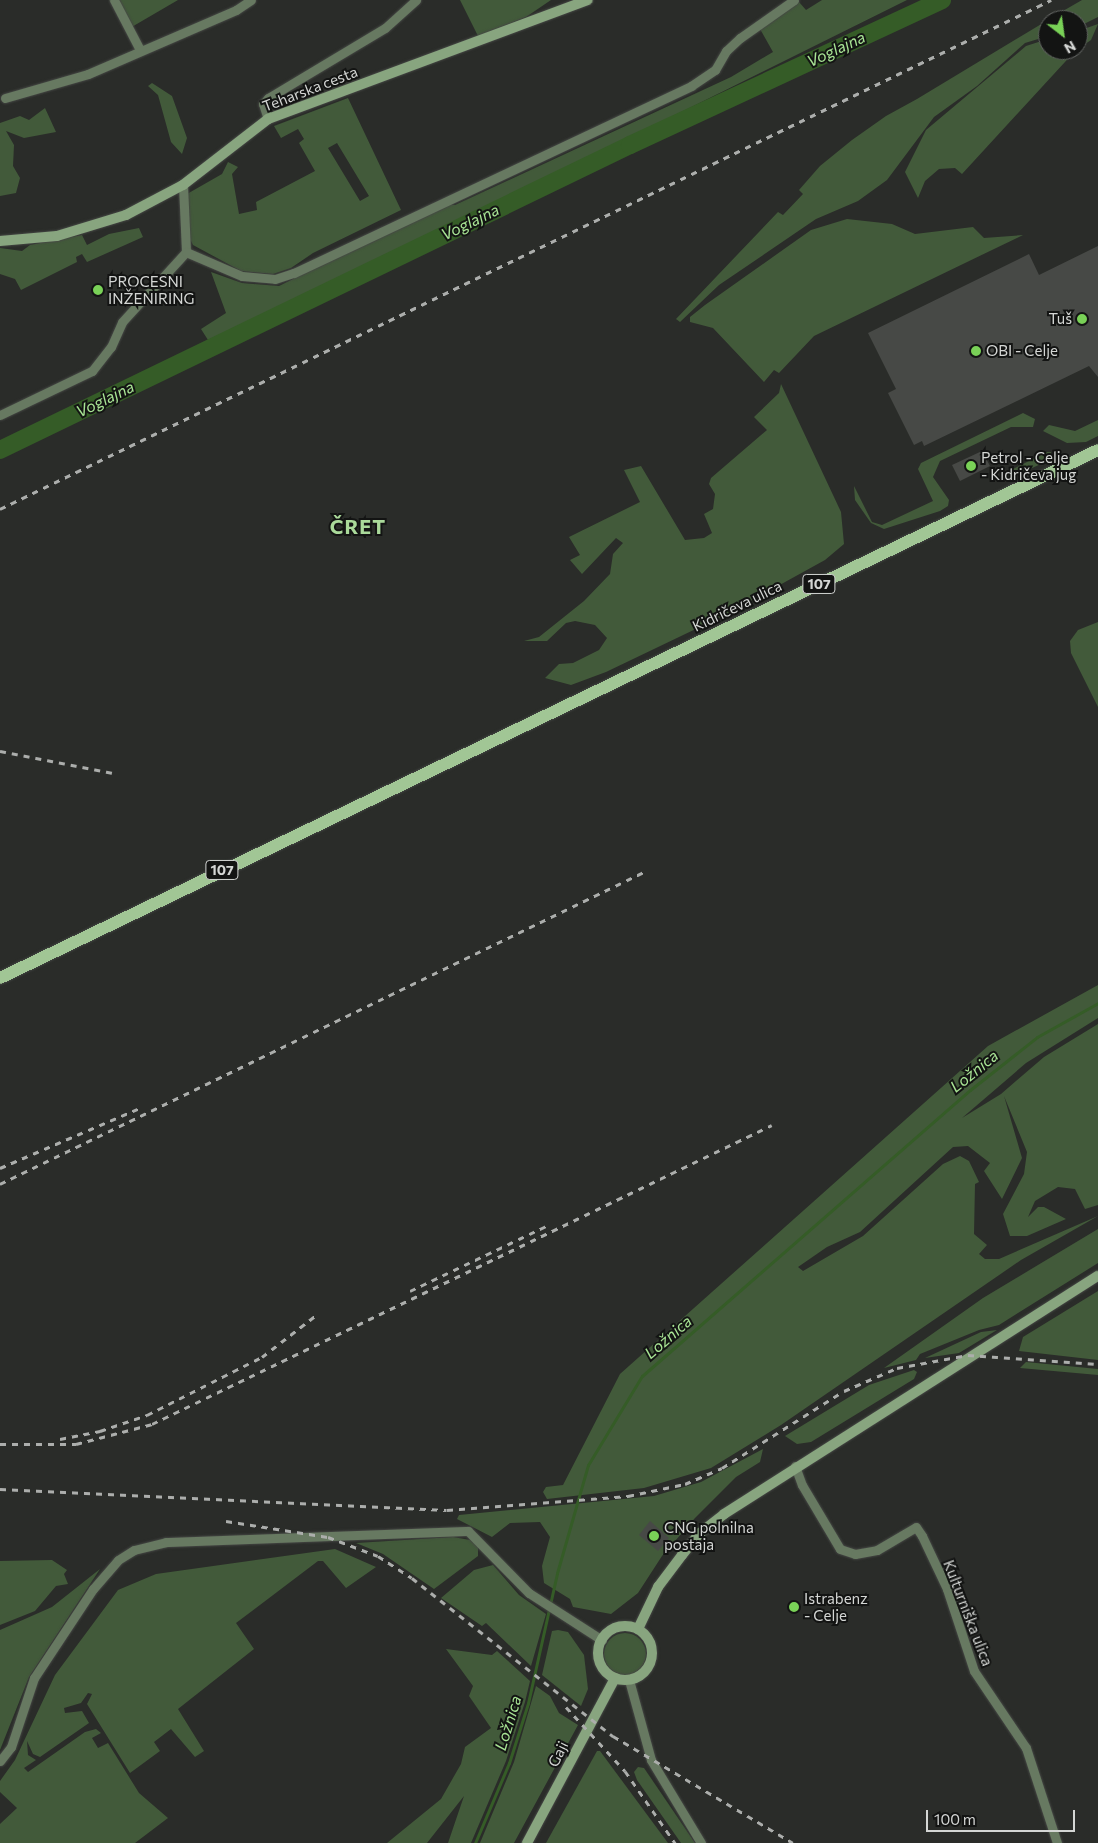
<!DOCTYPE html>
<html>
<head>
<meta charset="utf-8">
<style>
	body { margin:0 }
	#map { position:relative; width:1098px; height:1843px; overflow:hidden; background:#2a2c29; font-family:Commissioner,sans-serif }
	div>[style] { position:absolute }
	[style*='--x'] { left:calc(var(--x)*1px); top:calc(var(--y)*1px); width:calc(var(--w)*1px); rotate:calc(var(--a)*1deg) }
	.green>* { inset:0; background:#425a3a }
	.round { border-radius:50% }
	.stream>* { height:3px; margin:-1.5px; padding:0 1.5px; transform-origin:1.5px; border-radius:1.5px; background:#355c27 }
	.river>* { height:18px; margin:-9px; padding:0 9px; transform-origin:9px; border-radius:9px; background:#355c27 }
	.building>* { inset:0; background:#474946 }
	.roads { filter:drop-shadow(0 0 1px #454744) drop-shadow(0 0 1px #454744) }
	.street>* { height:9px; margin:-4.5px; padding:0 4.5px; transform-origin:4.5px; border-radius:4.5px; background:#677961 }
	.secondary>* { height:10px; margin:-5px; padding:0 5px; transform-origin:5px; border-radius:5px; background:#88a57f }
	.secondary>.ring { margin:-5px; padding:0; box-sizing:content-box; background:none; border:10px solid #88a57f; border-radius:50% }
	.primary>* { height:12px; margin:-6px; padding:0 6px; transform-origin:6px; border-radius:6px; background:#a1c695 }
	.rail>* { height:3px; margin-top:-1.5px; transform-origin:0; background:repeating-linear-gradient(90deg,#acaeac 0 6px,transparent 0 12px) }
	.dots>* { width:14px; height:14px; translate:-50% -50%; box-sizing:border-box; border:2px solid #131413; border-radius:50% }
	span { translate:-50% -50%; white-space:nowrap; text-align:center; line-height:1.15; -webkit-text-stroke:4px #131413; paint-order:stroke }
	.shield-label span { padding:1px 4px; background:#131413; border:1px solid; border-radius:4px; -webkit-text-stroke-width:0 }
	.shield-label { font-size:14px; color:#d4d6d4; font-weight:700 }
	.street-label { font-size:15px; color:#d4d6d4 }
	.poi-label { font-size:15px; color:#d4d6d4 }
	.left { translate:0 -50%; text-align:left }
	.right { translate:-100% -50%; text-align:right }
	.water-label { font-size:16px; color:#a9e595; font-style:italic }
	.district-label { font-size:20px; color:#aada9a; font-weight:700; letter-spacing:1px }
	.north { position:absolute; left:1038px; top:10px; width:50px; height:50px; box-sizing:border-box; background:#131413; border:1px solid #606260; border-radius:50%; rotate:150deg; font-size:14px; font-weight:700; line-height:20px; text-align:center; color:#d4d6d4 }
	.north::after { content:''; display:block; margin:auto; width:18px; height:22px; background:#79d157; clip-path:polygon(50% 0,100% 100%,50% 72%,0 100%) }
	.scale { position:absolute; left:926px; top:1810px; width:149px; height:22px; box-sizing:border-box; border:2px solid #d4d6d4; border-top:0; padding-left:6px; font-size:15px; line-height:18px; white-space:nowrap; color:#d4d6d4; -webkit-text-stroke:4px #131413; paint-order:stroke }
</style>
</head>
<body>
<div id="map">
	<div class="green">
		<i style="clip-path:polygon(119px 0,178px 0,130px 28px)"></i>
		<i style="clip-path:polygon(460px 0,551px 0,526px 17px,478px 36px)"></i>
		<i style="clip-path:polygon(822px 0,907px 0,492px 206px,208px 340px,201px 329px,226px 313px,211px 272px,242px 283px,279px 286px,444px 204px,455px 205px,731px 77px,773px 52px,760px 29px,799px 2px,806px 10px)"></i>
		<i style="clip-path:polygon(1082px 0,1098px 0,1098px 17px,1078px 27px,1078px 20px,1048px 20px,1048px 36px,1025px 43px,977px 86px,934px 117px,887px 180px,858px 201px,816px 219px,719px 285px,680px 322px,676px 319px,778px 212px,783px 215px,803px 194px,799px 190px,820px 166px,852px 140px,886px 116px,917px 99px,1063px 11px)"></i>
		<i style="clip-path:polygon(1098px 24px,1091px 40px,1078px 49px,1078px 31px)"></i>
		<i style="clip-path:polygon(1048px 39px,1048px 50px,1076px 50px,962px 174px,955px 168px,939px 169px,925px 181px,918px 198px,905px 172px,926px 130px,1026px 46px)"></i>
		<i style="clip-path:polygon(152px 83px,172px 96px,187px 138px,182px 154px,171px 142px,158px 95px,148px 86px)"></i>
		<i style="clip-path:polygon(evenodd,348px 98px,401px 210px,313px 253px,291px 268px,273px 274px,241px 271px,193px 245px,189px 237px,187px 194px,222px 174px,228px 162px,238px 167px,232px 174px,239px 214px,257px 210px,256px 202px,315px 171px,299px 143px,304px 139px,298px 129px,281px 138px,274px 126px,348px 98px,337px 143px,369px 196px,360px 201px,328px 148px,337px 143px)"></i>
		<i style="clip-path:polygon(45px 108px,56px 132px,24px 138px,6px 131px,14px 145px,13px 166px,20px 178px,16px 193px,0 196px,0 123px,20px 116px,29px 120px)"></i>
		<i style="clip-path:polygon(847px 219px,892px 224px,915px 234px,973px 227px,984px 238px,1023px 235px,814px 336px,779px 373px,774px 370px,764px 382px,713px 328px,690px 322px,690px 317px,705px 305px,811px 230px)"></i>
		<i style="clip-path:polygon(139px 228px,143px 237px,87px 262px,82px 254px,76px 257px,77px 262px,21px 290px,15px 279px,0 274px,0 248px,22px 251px,30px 245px,82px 235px,87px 245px,109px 234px)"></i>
		<i style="clip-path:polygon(781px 384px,841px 512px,844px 544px,825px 560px,727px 614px,606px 672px,571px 685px,545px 678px,559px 664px,573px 663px,599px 650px,607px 638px,595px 625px,575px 621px,566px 623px,547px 641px,524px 641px,539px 637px,584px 601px,610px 574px,613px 554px,623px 543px,616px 538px,582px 574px,570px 560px,580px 555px,569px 537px,640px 502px,624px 470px,641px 466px,685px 540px,704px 538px,712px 533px,704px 514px,713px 509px,715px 494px,709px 484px,711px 478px,767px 430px,754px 417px,779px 393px)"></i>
		<i style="clip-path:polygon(1023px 413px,1035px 419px,1033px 427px,1011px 427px,940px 461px,933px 477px,949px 500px,948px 506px,940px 511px,884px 529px,871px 523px,855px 500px,854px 486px,872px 522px,882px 525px,933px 501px,918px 469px,921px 463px)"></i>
		<i style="clip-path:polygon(1098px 420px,1098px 436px,1086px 442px,1067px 443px,1043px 431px,1049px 425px,1075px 431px)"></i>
		<i style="clip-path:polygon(1047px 452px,1051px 452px,1049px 460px,1007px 480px,1009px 471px)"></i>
		<i style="clip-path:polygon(1098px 622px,1098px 707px,1071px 653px,1070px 641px,1078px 630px)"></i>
		<i style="clip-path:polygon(1098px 985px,1098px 1018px,1026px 1063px,962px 1118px,1001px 1094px,1044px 1057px,1098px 1024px,1098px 1205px,1085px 1209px,1075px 1189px,1058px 1187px,1035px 1201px,1028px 1217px,1038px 1207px,1044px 1207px,1066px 1219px,1027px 1236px,1010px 1236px,1003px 1214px,1024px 1174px,1027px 1152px,1004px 1096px,1022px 1158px,1002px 1199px,984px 1171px,990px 1163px,968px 1146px,953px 1147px,860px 1232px,827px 1247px,798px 1267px,803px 1271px,863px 1236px,943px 1164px,960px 1156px,969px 1161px,979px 1182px,975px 1184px,974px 1234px,987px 1245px,979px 1254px,985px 1259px,999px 1259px,1098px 1216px,1021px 1260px,781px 1425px,711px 1468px,644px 1488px,547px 1499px,543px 1492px,546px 1487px,563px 1485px,620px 1374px,988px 1046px)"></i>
		<i style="clip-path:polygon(1098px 1229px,1098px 1263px,999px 1325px,979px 1330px,920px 1354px,916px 1360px,884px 1368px,983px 1298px)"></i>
		<i style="clip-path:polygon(1098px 1291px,1098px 1360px,1019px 1351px,1023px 1337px)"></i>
		<i style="clip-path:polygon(997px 1330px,959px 1353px,925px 1358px,981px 1332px)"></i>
		<i style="clip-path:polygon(1026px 1362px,1098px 1369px,1098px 1375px,1020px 1368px)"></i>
		<i style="clip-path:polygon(914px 1370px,917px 1372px,914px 1379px,811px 1442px,797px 1444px,785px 1436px,869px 1385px)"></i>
		<i style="clip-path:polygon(763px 1449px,760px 1462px,736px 1477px,695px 1518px,662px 1556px,638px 1593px,611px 1614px,573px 1607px,570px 1599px,544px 1583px,542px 1566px,550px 1537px,540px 1522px,510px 1523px,492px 1537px,457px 1519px,459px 1515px,654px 1496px,701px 1482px)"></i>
		<i style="clip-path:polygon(453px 1537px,470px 1540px,478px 1546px,478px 1556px,434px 1589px,383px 1554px,356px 1543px)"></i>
		<i style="clip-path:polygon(335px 1549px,376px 1567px,346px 1588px,323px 1561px,318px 1561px,236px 1623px,254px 1649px,178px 1709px,204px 1751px,195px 1757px,171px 1729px,154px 1742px,160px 1751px,130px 1773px,87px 1704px,92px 1694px,88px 1693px,81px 1703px,64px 1708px,65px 1713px,82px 1711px,89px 1723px,40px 1757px,33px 1754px,27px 1741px,28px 1755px,36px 1760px,24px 1768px,28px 1772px,85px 1732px,96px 1729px,101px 1733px,92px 1738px,98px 1748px,108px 1743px,139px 1793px,168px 1818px,135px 1843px,0 1843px,0 1824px,17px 1808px,0 1792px,0 1781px,15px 1760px,55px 1675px,118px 1590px,156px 1574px)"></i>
		<i style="clip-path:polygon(52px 1560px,67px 1570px,64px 1574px,68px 1584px,56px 1586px,35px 1611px,0 1625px,0 1561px)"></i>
		<i style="clip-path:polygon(493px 1565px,519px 1595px,546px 1614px,531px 1666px,486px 1623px,482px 1626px,441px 1598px,474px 1570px)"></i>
		<i style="clip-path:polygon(100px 1569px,29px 1677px,0 1750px,0 1630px,52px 1607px)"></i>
		<i style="clip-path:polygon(558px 1630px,568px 1632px,584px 1655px,588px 1689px,581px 1706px,542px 1675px,552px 1631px)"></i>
		<i class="round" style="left:604px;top:1633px;width:42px;height:42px"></i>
		<i style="clip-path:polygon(446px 1649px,492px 1655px,497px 1651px,530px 1681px,525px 1702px,506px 1761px,471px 1843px,448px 1843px,464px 1796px,427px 1843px,387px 1843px,441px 1799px,461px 1764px,465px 1747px,491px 1728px,469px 1696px,473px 1686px)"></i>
		<i style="clip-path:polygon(536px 1686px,550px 1696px,559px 1713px,578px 1725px,514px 1843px,480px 1843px,514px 1762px)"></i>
		<i style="clip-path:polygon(597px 1751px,600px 1751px,668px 1843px,546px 1843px)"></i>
		<i style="clip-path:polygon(638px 1767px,644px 1768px,695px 1843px,681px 1843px,637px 1780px,634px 1772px)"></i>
	</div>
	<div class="stream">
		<i style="--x:475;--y:1843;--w:87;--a:-67"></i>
		<i style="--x:509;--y:1763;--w:63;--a:-72.4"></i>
		<i style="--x:528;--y:1703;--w:133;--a:-77.4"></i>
		<i style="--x:557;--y:1573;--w:112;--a:-74"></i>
		<i style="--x:588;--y:1465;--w:104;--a:-58.8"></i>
		<i style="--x:642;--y:1376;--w:435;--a:-41.1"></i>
		<i style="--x:970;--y:1090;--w:85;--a:-38.3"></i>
		<i style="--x:1037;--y:1037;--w:70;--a:-29.1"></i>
	</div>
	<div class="river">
		<i style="--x:0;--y:450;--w:700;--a:-25.83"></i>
		<i style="--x:630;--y:145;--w:344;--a:-24.9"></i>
	</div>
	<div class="building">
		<i style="clip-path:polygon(1098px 246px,1098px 377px,1089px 366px,924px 446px,922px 441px,914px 445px,888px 393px,896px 389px,868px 333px,1029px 254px,1039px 275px)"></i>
		<i style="clip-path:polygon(982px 451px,990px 466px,960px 481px,952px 465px)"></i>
		<i style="clip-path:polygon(650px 1521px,669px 1538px,658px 1551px,639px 1535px)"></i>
	</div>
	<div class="roads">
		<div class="street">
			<i style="--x:114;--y:0;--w:56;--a:62.5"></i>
			<i style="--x:5;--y:98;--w:86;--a:-16.1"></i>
			<i style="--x:88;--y:74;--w:161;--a:-23.4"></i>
			<i style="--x:236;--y:10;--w:18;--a:-34"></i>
			<i style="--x:268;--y:119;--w:16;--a:-108"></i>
			<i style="--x:263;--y:104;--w:8;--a:-50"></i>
			<i style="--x:268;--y:98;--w:136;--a:-30.9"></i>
			<i style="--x:385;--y:28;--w:42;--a:-42.1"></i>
			<i style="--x:183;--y:185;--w:67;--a:87.4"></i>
			<i style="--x:0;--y:415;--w:102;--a:-25.6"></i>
			<i style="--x:92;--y:371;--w:31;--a:-52"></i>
			<i style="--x:111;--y:347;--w:27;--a:-66"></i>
			<i style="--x:122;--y:322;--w:95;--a:-47.6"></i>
			<i style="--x:186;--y:252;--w:61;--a:23.2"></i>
			<i style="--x:242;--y:276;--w:33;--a:5"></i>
			<i style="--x:275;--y:279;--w:20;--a:-18"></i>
			<i style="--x:294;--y:273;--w:439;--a:-25.2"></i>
			<i style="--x:691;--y:86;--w:29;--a:-34"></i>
			<i style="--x:715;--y:70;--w:22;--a:-60"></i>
			<i style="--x:726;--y:51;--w:19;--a:-43"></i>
			<i style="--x:740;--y:38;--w:66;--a:-35.1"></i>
			<i style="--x:795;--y:1466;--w:20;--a:70"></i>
			<i style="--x:802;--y:1485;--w:74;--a:59.3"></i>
			<i style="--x:840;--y:1549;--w:16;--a:18"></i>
			<i style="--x:855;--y:1554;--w:22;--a:-10"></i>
			<i style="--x:877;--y:1550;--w:45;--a:-30.5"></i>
			<i style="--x:916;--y:1527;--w:11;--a:56"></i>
			<i style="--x:922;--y:1536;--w:59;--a:64.7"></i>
			<i style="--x:947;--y:1589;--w:86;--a:71.8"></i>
			<i style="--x:974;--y:1671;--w:93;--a:56"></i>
			<i style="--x:1026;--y:1748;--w:100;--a:71.9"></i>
			<i style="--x:629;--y:1680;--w:83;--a:74.6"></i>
			<i style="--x:651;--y:1760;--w:97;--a:58.9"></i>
			<i style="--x:0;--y:1761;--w:18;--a:-52"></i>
			<i style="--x:11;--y:1747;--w:73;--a:-71.6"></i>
			<i style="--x:34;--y:1678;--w:107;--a:-56.5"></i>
			<i style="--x:93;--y:1589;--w:38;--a:-49"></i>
			<i style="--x:118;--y:1560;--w:19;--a:-32"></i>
			<i style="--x:134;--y:1550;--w:33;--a:-14"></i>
			<i style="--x:166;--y:1542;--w:302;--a:-2.1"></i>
			<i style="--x:468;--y:1531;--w:87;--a:45.5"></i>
			<i style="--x:529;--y:1593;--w:87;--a:32.8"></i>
		</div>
		<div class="secondary">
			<i style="--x:0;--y:241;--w:57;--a:-5"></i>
			<i style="--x:57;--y:236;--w:72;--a:-16.9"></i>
			<i style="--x:126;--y:215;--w:64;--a:-27.8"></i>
			<i style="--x:183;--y:185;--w:108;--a:-37.8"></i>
			<i style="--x:268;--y:119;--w:341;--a:-20.4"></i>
			<i class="ring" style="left:598px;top:1626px;width:44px;height:44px"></i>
			<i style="--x:638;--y:1629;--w:47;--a:-64.5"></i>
			<i style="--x:658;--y:1587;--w:40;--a:-53"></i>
			<i style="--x:682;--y:1555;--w:28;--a:-51"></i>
			<i style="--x:700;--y:1533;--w:31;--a:-38"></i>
			<i style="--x:724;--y:1514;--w:443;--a:-32.5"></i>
			<i style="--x:527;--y:1843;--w:187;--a:-61.9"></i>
		</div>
		<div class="primary">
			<i style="--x:0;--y:978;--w:1218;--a:-25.68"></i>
		</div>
	</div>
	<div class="rail">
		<i style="--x:0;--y:509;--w:1168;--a:-25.84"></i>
		<i style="--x:0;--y:751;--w:115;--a:11"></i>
		<i style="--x:0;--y:1168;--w:155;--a:-23.2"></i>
		<i style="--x:0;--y:1184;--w:718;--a:-25.85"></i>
		<i style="--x:410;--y:1291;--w:151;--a:-25.5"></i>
		<i style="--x:60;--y:1439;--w:41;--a:-11.3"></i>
		<i style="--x:100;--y:1431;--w:50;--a:-18.8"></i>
		<i style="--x:147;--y:1415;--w:129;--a:-26.8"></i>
		<i style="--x:262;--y:1357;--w:67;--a:-37.7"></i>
		<i style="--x:0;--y:1444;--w:76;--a:0"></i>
		<i style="--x:76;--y:1444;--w:79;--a:-14.7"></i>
		<i style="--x:152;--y:1424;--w:688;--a:-25.75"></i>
		<i style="--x:0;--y:1489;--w:447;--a:2.7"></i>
		<i style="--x:447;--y:1510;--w:182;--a:-4.4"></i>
		<i style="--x:628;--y:1496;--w:58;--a:-11.9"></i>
		<i style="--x:685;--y:1484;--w:40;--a:-23.4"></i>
		<i style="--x:722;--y:1468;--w:144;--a:-32.3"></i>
		<i style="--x:844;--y:1391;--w:58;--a:-23.5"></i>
		<i style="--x:897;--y:1368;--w:72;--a:-10.4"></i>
		<i style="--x:968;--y:1355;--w:130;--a:4"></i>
		<i style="--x:226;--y:1521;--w:103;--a:8.9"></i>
		<i style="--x:328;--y:1537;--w:53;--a:20.8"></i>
		<i style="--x:378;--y:1556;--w:40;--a:32.9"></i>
		<i style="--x:412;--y:1578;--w:256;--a:38.2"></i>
		<i style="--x:613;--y:1736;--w:209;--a:30.7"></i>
		<i style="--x:566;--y:1707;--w:87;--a:47.3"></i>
		<i style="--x:625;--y:1771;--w:88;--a:55.2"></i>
	</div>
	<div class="dots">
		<i style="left:98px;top:290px;background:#79d157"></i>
		<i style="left:1082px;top:319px;background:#79d157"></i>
		<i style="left:976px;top:351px;background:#79d157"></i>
		<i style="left:971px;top:466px;background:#79d157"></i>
		<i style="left:654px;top:1536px;background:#79d157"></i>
		<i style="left:794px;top:1607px;background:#79d157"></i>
	</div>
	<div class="shield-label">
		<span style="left:819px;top:584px">107</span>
		<span style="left:222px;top:870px">107</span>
	</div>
	<div class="street-label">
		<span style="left:310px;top:89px;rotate:-21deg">Teharska cesta</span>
		<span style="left:737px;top:606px;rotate:-26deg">Kidričeva ulica</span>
		<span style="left:968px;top:1613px;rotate:69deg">Kulturniška ulica</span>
		<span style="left:558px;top:1754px;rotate:-64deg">Gaji</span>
	</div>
	<div class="poi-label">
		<span class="left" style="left:108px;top:290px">PROCESNI<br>INŽENIRING</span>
		<span class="right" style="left:1072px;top:319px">Tuš</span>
		<span class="left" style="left:986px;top:351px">OBI - Celje</span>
		<span class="left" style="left:981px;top:466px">Petrol - Celje<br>- Kidričeva jug</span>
		<span class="left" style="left:664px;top:1536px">CNG polnilna<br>postaja</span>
		<span class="left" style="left:804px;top:1607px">Istrabenz<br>- Celje</span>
	</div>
	<div class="water-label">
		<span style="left:836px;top:49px;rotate:-25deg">Voglajna</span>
		<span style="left:470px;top:222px;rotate:-26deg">Voglajna</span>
		<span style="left:105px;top:399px;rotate:-26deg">Voglajna</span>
		<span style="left:974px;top:1071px;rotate:-39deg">Ložnica</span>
		<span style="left:668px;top:1337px;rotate:-41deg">Ložnica</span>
		<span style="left:508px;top:1723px;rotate:-73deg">Ložnica</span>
	</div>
	<div class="district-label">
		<span style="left:358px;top:526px">ČRET</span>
	</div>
	<div class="north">N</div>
	<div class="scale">100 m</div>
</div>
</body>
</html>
